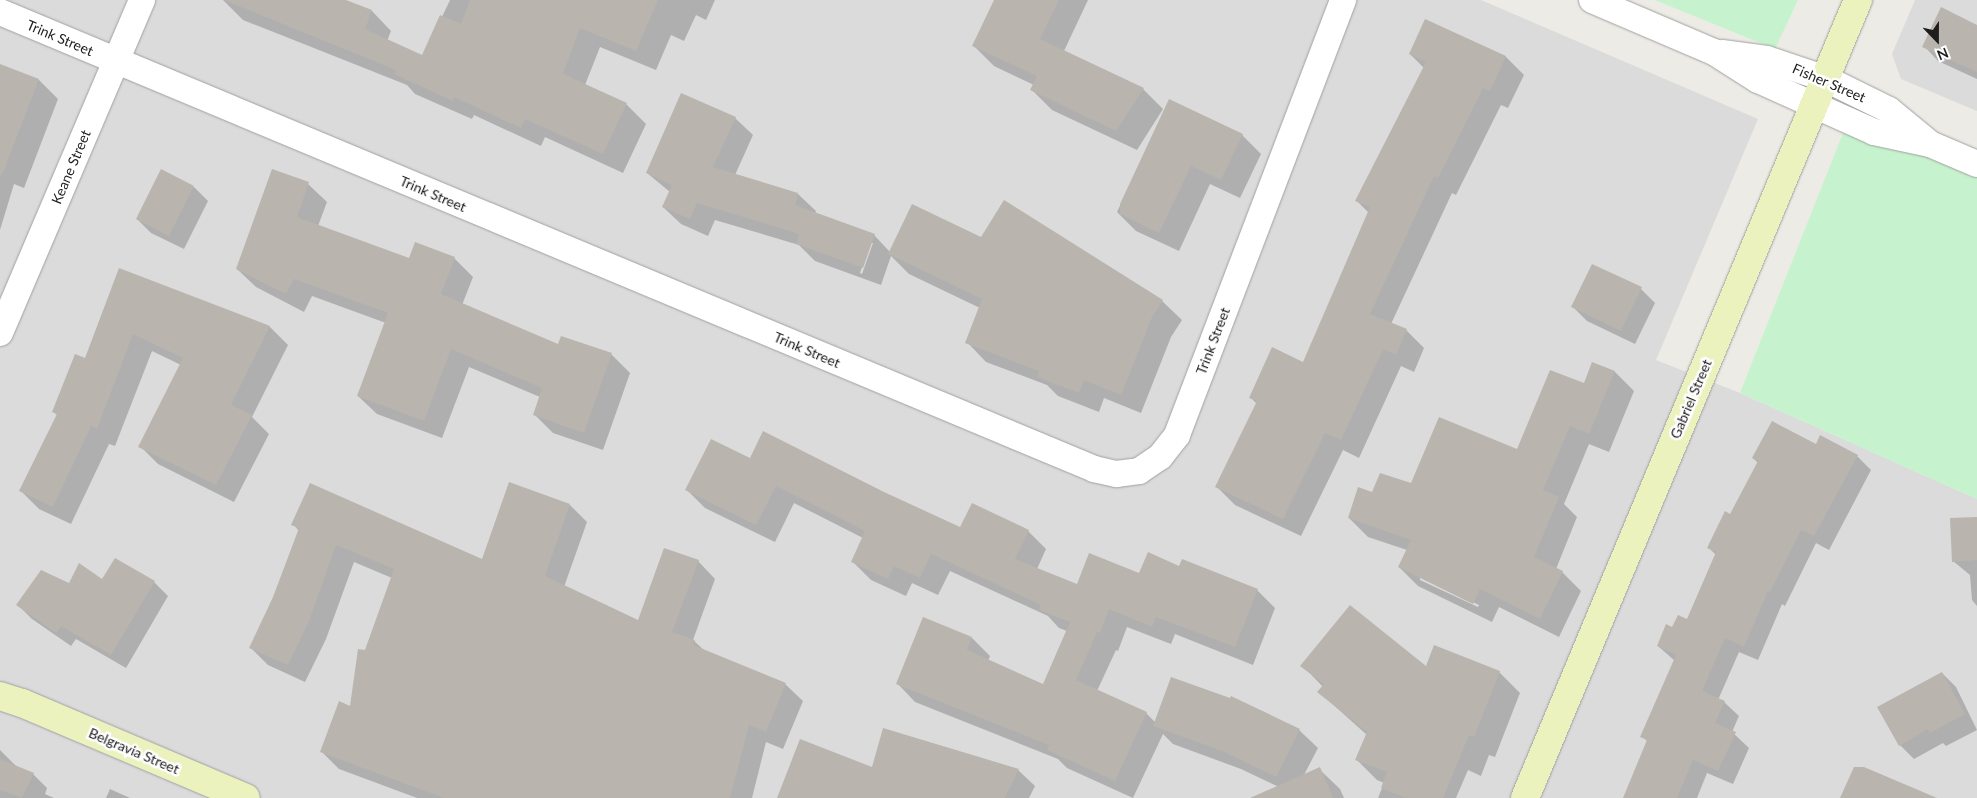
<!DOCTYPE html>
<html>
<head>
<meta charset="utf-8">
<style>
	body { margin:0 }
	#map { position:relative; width:1977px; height:798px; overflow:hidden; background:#edebe5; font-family:Lato,sans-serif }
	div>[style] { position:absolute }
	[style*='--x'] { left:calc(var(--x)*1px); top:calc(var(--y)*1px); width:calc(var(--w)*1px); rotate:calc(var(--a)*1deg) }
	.residential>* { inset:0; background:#dbdbdb }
	.park>* { inset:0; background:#c6f3cd }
	.shadow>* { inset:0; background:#0003 }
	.building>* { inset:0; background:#bab4ae }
	.roads { filter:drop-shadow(0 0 1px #a1a1a1) drop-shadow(0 0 1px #a1a1a1) }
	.street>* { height:26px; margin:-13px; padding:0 13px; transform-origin:13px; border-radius:13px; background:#fff }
	.secondary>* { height:28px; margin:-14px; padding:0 14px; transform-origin:14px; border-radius:14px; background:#ebf2be }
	span { translate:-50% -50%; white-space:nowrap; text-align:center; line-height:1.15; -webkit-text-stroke:5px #fff; paint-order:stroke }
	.street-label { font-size:14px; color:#1d1d1d }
	.north { position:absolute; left:1912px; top:15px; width:50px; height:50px; -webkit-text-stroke:4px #fff; paint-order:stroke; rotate:158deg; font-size:14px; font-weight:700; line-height:20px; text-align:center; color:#1d1d1d }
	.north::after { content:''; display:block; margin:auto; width:18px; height:22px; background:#1d1d1d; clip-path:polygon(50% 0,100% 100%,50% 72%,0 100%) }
</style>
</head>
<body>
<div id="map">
	<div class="residential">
		<i style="clip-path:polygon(0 0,1481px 0,1758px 119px,1656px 360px,1740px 393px,1977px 499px,1977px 798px,0 798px)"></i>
		<i style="clip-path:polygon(1915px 0,1977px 0,1977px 111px,1901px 79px,1892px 54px)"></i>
	</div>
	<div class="park">
		<i style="clip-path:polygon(1655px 0,1798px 0,1775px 49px)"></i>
		<i style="clip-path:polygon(1847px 123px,1977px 177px,1977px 499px,1740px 393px)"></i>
	</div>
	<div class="shadow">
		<i style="clip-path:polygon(223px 0,343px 0,372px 11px,391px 31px,387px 41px,423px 57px,450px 0,715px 0,706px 20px,696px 15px,684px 41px,671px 35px,656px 70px,600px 47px,585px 85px,626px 104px,646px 124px,623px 173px,545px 137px,541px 146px,474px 115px,472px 119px,415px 94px,407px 85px,243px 20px)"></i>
		<i style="clip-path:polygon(995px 0,1088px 0,1064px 51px,1143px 89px,1163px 109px,1137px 150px,1052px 110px,1032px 90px,1034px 85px,994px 66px,974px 46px)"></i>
		<i style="clip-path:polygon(1425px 20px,1506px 57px,1524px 75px,1508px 108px,1501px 105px,1456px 195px,1452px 193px,1391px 324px,1406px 330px,1424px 348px,1414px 372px,1401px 366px,1359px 458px,1343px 450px,1301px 536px,1235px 505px,1217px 487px,1257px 404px,1250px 397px,1304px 364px,1369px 213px,1356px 200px,1424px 68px,1410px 54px)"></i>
		<i style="clip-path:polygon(1977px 26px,1977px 79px,1938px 61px,1924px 46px)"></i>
		<i style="clip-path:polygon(0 65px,39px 80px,58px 99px,24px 188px,14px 184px,0 230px)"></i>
		<i style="clip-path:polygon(1169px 101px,1242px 135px,1261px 154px,1240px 198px,1210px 184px,1179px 251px,1136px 231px,1117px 212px)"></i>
		<i style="clip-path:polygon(evenodd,735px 118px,753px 135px,735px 175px,798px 194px,816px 211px,815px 214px,874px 235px,890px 252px,982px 239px,1162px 301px,1182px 320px,1171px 337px,1141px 413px,1104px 398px,1099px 412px,1058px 396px,1047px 385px,986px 362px,967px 342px,980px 308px,909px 274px,891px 256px,881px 285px,815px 261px,799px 245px,715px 220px,708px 236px,681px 224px,663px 207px,670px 192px,647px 173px,735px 118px,870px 243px,873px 243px,862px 274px,860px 273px,870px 243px)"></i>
		<i style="clip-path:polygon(308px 184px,327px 202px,318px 226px,410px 259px,454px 258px,473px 277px,462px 305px,558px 346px,562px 337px,612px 355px,630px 373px,603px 450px,553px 433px,534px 414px,540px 397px,469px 367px,442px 438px,377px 414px,358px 396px,386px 323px,312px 296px,304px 312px,256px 287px,237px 269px)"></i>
		<i style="clip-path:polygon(194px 187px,208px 201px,184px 249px,151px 233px,137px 219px)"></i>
		<i style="clip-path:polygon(119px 270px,270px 327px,288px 345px,252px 417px,269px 434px,234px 502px,158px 464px,140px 446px,181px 365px,152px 351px,115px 446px,109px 444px,71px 524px,39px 509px,21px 491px,57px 415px,54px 412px,85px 360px)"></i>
		<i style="clip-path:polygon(1641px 289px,1655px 303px,1635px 344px,1587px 321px,1573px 307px)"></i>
		<i style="clip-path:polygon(evenodd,1593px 364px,1615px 372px,1634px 391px,1609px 452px,1589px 444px,1564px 504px,1577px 517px,1556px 569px,1562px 572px,1581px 591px,1559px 637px,1499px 607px,1492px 622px,1418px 586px,1399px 567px,1407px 550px,1368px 537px,1349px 518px,1373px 494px,1412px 485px,1517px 450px,1584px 385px,1593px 364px,1420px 577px,1479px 605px,1478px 607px,1420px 580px,1420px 577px)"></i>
		<i style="clip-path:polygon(1817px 446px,1857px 456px,1871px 470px,1829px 550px,1816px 543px,1785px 606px,1782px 604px,1758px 660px,1739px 652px,1718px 700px,1724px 702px,1739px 716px,1732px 732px,1749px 748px,1733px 784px,1707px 773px,1697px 798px,1624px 798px,1648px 742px,1642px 736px,1675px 661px,1658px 646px,1673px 628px,1687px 620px,1716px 555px,1708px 547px,1730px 516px,1758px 463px,1753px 458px)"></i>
		<i style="clip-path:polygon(750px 459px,883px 493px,961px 529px,1028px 531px,1046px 549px,1037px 569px,1078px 585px,1180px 567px,1257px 590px,1275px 608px,1253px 665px,1175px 634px,1171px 644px,1127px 627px,1118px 651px,1116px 650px,1097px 691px,1146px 713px,1155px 722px,1299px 730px,1318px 748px,1304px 775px,1319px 769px,1340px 789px,1344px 798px,1253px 798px,1279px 787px,1241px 769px,1173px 744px,1163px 734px,1133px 798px,1067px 768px,1058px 759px,915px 702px,897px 683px,923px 618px,972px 638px,990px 656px,988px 661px,1043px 686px,1067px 631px,1059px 628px,1048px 616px,950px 571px,938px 595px,912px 583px,906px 596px,871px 580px,852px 561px,863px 538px,794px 503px,775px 542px,705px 508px,687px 490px)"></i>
		<i style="clip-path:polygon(570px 505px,587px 522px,564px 587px,639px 622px,698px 561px,715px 579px,693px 640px,705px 651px,785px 684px,803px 701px,783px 749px,766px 742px,752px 798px,417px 798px,339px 769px,321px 751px,351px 707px,365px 651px,392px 578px,354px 562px,326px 639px,305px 682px,268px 665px,251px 648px,274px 597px,299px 531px,293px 524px,483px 560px)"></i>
		<i style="clip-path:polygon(1977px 518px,1977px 606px,1972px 600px,1970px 575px,1953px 561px)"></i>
		<i style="clip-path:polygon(103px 581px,154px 582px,168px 596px,126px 668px,76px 639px,71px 646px,32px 619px,18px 605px,70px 585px)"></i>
		<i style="clip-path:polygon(1302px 665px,1499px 672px,1520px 693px,1495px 757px,1489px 755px,1481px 776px,1468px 770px,1456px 798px,1378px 798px,1384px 783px,1377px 780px,1357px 760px,1367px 735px,1319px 692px,1323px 687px)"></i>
		<i style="clip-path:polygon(1942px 673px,1956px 687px,1977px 730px,1946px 746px,1943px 743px,1914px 759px,1900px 745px)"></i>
		<i style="clip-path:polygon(0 750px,17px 767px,33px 774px,47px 788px,45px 794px,54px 798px,0 798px)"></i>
		<i style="clip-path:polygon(873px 769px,1018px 770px,1035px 786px,1029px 798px,778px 798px)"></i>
		<i style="clip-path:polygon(110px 789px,130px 798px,106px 798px)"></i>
	</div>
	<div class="building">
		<i style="clip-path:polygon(224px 0,346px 0,372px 10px,365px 29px,422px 55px,440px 15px,461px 24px,470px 0,658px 0,636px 51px,580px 28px,563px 74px,627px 103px,603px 154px,525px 119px,521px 128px,454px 97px,453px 101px,394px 74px,396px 70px)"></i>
		<i style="clip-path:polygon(994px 0,1059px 0,1040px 39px,1144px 88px,1116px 131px,1030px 90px,1037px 76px,972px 46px)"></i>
		<i style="clip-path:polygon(1941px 7px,1977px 25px,1977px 72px,1922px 47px)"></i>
		<i style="clip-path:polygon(1425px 19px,1506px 56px,1490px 91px,1483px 88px,1438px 178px,1434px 176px,1370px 314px,1407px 329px,1396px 355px,1383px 349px,1341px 440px,1325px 433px,1283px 519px,1215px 487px,1257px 401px,1249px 398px,1272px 347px,1303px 362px,1370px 207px,1355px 201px,1426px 62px,1409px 54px)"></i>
		<i style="clip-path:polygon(0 64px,39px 79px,2px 175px,0 175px)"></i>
		<i style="clip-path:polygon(681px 93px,736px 117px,713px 167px,798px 193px,795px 205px,875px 234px,863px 268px,796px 244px,799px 234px,697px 203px,690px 219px,662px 207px,672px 185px,646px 173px)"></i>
		<i style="clip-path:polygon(1169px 99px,1243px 134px,1221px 180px,1191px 166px,1159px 233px,1120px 214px,1120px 204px)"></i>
		<i style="clip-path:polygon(161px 169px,194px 186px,169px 236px,136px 219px)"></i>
		<i style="clip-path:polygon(272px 169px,309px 182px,297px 217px,409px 258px,415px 242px,455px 257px,441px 294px,558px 344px,561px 336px,612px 353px,584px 433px,533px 415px,542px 388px,451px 349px,424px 421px,357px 396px,388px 313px,294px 279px,286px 294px,236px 269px)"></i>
		<i style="clip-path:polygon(1004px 200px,1163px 300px,1152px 317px,1121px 395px,1084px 380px,1079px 393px,1037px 377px,1039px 371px,965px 343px,982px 299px,888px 254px,912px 204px,981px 237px)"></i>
		<i style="clip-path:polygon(1592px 264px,1642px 287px,1621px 331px,1571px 307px)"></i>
		<i style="clip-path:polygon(119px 268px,270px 326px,231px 405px,252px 415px,216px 485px,138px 447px,183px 358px,133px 334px,97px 429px,91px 426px,53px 507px,19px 491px,57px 414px,52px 412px,75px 354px,85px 358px)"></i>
		<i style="clip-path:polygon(1592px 362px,1615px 371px,1589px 434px,1570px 426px,1543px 490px,1559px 497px,1534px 557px,1563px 571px,1540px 619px,1480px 589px,1473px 604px,1398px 567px,1411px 540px,1348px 518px,1358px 487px,1372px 492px,1380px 473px,1411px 483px,1439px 417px,1517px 449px,1550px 370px,1584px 383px)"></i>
		<i style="clip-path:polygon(1772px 421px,1816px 444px,1820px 435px,1858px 455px,1814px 536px,1801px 530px,1770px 592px,1768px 591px,1744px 647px,1725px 638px,1702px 691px,1725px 701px,1715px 723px,1736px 732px,1718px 771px,1693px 760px,1677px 798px,1623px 798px,1647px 740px,1640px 737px,1676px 655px,1657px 646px,1666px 624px,1672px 627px,1678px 615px,1687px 619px,1716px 552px,1707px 548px,1725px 511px,1730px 514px,1758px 461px,1752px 458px)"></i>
		<i style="clip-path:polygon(763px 431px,884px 492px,960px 527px,972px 503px,1029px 530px,1015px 559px,1077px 584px,1089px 553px,1139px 573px,1148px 552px,1179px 566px,1182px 559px,1258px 589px,1235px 647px,1156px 617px,1152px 627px,1109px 609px,1100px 633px,1097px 632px,1076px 680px,1147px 712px,1115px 781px,1047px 750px,1049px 745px,896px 684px,923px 617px,972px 637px,967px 650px,1043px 684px,1070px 622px,1039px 610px,1041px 605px,931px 554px,920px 578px,894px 566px,888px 579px,851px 562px,865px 531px,776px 486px,756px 525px,685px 490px,711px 439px,750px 458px)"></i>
		<i style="clip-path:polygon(509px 482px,570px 504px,545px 576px,638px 620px,664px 548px,699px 560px,672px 632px,695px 640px,693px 645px,786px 683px,766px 732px,749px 725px,730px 798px,444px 798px,320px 752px,339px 701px,350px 706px,358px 649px,365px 650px,394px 569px,336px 545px,309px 621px,288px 665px,249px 648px,273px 597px,299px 528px,291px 525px,310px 483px,482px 559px)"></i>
		<i style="clip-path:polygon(1977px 517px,1977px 560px,1952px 562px,1950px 518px)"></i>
		<i style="clip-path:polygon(115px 558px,155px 581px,111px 655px,61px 626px,56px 633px,16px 605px,41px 570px,69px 583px,79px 563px,102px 579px)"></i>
		<i style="clip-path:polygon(1350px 605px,1426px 666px,1434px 645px,1500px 671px,1474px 737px,1469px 735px,1443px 798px,1406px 798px,1381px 788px,1387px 772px,1355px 760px,1367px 732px,1317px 692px,1324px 684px,1300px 666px)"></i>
		<i style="clip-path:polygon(1942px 672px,1965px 714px,1930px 733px,1928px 729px,1899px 746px,1877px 707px)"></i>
		<i style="clip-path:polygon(1171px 677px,1230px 698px,1231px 696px,1300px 729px,1276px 777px,1222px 751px,1153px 726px)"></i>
		<i style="clip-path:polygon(883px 728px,1019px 769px,1005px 798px,777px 798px,800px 739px,872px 767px)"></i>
		<i style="clip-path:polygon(0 759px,34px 773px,22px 798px,0 790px)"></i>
		<i style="clip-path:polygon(1320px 767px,1333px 798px,1250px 798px)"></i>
		<i style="clip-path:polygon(1854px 767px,1864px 767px,1937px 798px,1840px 798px)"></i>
	</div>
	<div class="roads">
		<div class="street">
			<i style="--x:1592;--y:0;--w:133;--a:23.1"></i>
			<i style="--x:1714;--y:52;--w:52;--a:32.5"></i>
			<i style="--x:1758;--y:80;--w:127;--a:24.1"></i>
			<i style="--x:1874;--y:132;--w:57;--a:12.1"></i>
			<i style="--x:1930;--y:144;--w:51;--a:23.1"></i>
			<i style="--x:0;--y:12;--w:1186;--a:22.67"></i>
			<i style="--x:1094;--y:469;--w:23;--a:13"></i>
			<i style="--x:1116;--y:474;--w:23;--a:-7"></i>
			<i style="--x:1139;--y:471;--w:25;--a:-34"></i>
			<i style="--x:1160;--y:457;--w:28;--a:-52"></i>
			<i style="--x:1177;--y:435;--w:466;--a:-69.1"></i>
			<i style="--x:1722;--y:53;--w:45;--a:7.6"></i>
			<i style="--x:1767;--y:59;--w:62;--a:18.7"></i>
			<i style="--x:1826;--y:79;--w:70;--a:26.2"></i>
			<i style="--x:1889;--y:110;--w:50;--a:39.4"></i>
			<i style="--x:0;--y:333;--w:362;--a:-66.9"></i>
		</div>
		<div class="secondary">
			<i style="--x:0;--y:696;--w:23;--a:18"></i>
			<i style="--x:22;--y:703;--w:243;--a:23"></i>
			<i style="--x:1525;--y:798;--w:865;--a:-67.35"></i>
		</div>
	</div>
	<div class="street-label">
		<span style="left:60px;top:38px;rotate:23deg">Trink Street</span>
		<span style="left:1829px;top:83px;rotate:23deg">Fisher Street</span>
		<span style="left:71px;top:167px;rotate:-67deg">Keane Street</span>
		<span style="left:433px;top:194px;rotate:23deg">Trink Street</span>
		<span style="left:1213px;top:341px;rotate:-69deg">Trink Street</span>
		<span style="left:807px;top:350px;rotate:23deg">Trink Street</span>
		<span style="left:1691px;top:399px;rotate:-67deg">Gabriel Street</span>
		<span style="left:134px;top:751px;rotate:23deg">Belgravia Street</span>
	</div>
	<div class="north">N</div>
</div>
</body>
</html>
